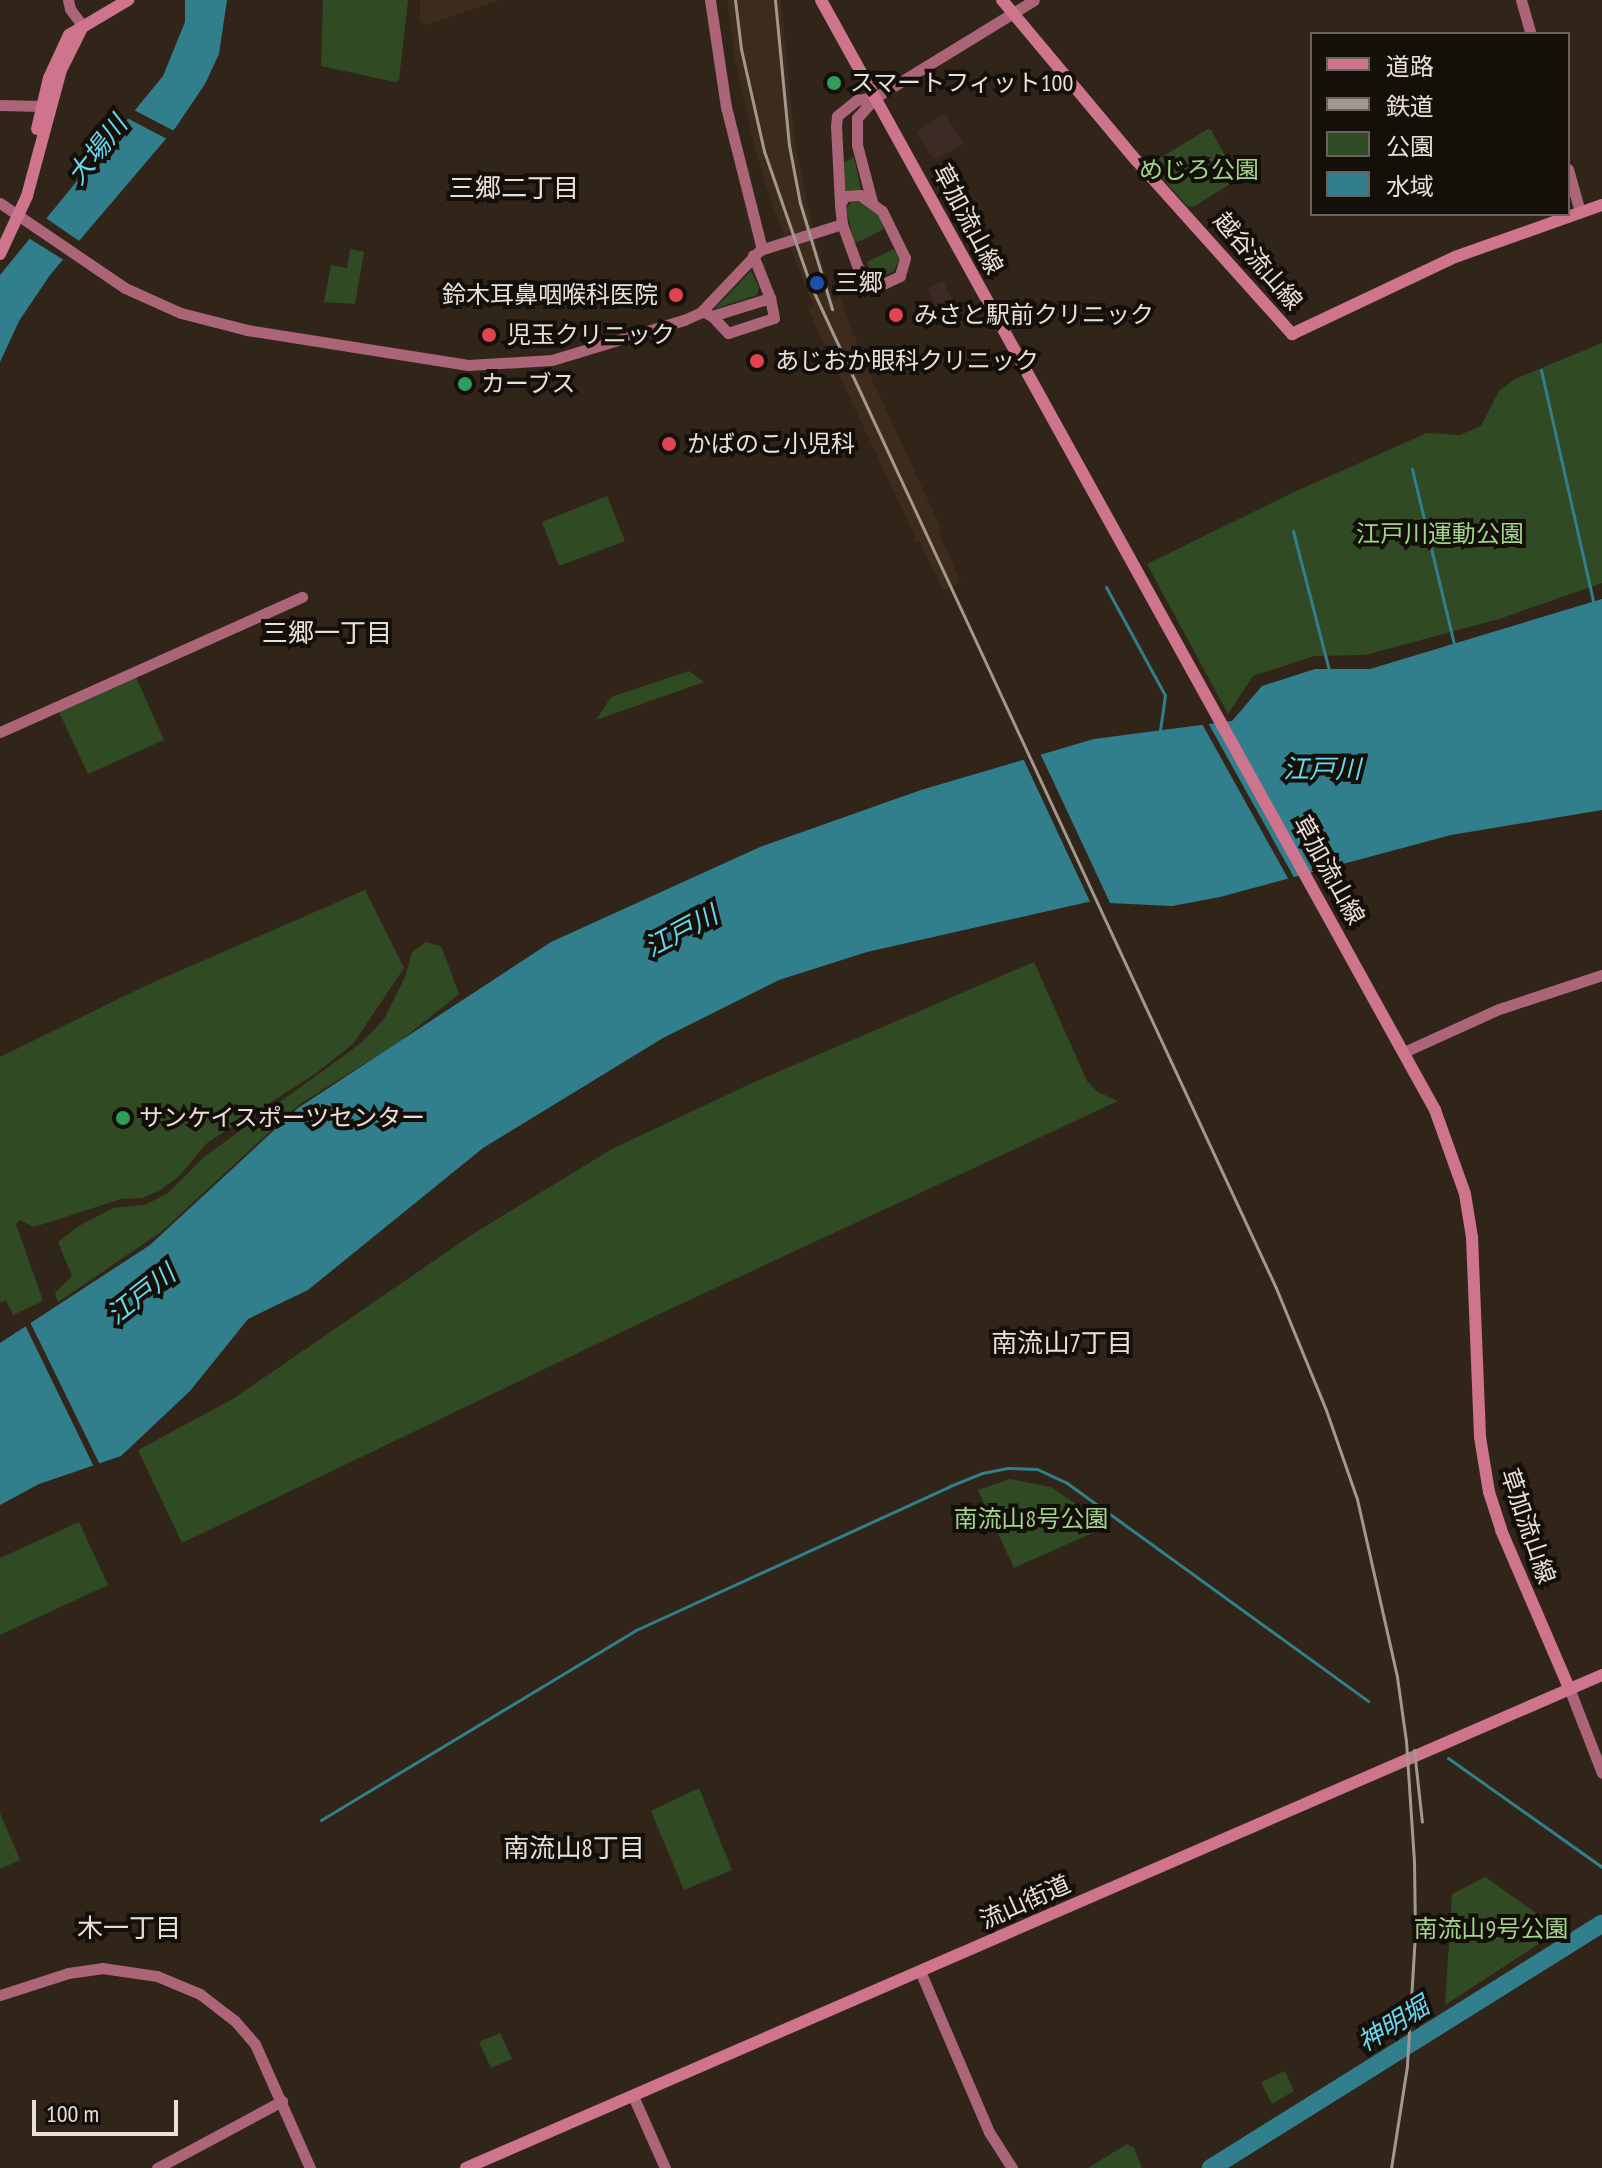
<!DOCTYPE html>
<html>
<head>
<meta charset="utf-8">
<style>
	body { margin:0 }
	#map { position:relative; width:1602px; height:2168px; overflow:hidden; background:#31251a; font-family:"PT Sans Narrow","Noto Sans JP",sans-serif }
	div>[style] { position:absolute }
	[style*='--x'] { left:calc(var(--x)*1px); top:calc(var(--y)*1px); width:calc(var(--w)*1px); rotate:calc(var(--a)*1deg) }
	.built>* { inset:0; background:#3d2c1c }
	.industrial>* { inset:0; background:#3d2a24 }
	.green>* { inset:0; background:#304b24 }
	.water>* { inset:0; background:#317f8d }
	.pier>* { inset:0; background:#31251a }
	.stream>* { height:3px; margin:-1.5px; padding:0 1.5px; transform-origin:1.5px; border-radius:1.5px; background:#317f8d }
	.river>* { height:18px; margin:-9px; padding:0 9px; transform-origin:9px; border-radius:9px; background:#317f8d }
	.secondary>* { height:11px; margin:-5.5px; padding:0 5.5px; transform-origin:5.5px; border-radius:5.5px; background:#ab6478 }
	.primary>* { height:12px; margin:-6px; padding:0 6px; transform-origin:6px; border-radius:6px; background:#cf748d }
	.rail>* { height:3px; margin:-1.5px; padding:0 1.5px; transform-origin:1.5px; border-radius:1.5px; background:#a2988f }
	.dots>* { width:22px; height:22px; translate:-50% -50%; box-sizing:border-box; border:4px solid #150f0a; border-radius:50% }
	span { translate:-50% -50%; white-space:nowrap; text-align:center; line-height:1.15; -webkit-text-stroke:8px #150f0a; paint-order:stroke }
	.poi-label { font-size:24px; color:#e9e0d9 }
	.left { translate:0 -50%; text-align:left }
	.right { translate:-100% -50%; text-align:right }
	.park-label { font-size:24px; color:#a2d48e }
	.street-label { font-size:24px; color:#e9e0d9 }
	.water-label { font-size:26px; color:#66d9ef; font-style:italic }
	.neighbourhood-label { font-size:26px; color:#e9e0d9 }
	.legend { position:absolute; left:1310px; top:32px; width:260px; height:184px; box-sizing:border-box; background:#150f0a; border:2px solid #6a635d; margin:0; padding:10px 14px; list-style:none; font-size:24px; color:#e9e0d9 }
	.legend li { display:flex; align-items:center; gap:16px; height:40px }
	.legend b { width:40px; border:2px solid #6a635d }
	.scale { position:absolute; left:32px; top:2100px; width:146px; height:36px; box-sizing:border-box; border:4px solid #e9e0d9; border-top:0; padding-left:10px; font-size:24px; line-height:28px; white-space:nowrap; color:#e9e0d9; -webkit-text-stroke:6px #150f0a; paint-order:stroke }
</style>
</head>
<body>
<div id="map">
	<div class="built">
		<i style="clip-path:polygon(420px 0,499px 0,425px 25px,420px 21px)"></i>
		<i style="clip-path:polygon(727px 0,781px 0,795px 144px,816px 244px,833px 300px,840px 298px,864px 362px,938px 522px,942px 532px,939px 534px,961px 582px,944px 590px,919px 541px,914px 543px,914px 534px,808px 309px,814px 306px,774px 210px,756px 153px,735px 60px)"></i>
	</div>
	<div class="industrial">
		<i style="clip-path:polygon(945px 113px,963px 144px,937px 159px,933px 158px,916px 132px)"></i>
		<i style="clip-path:polygon(943px 281px,958px 309px,941px 318px,927px 289px)"></i>
	</div>
	<div class="green">
		<i style="clip-path:polygon(323px 0,408px 0,399px 80px,395px 82px,321px 66px)"></i>
		<i style="clip-path:polygon(1208px 129px,1211px 130px,1238px 179px,1193px 207px,1187px 206px,1150px 164px)"></i>
		<i style="clip-path:polygon(854px 157px,861px 190px,845px 191px,843px 163px)"></i>
		<i style="clip-path:polygon(852px 202px,861px 202px,879px 215px,884px 229px,858px 242px,854px 241px,846px 208px)"></i>
		<i style="clip-path:polygon(350px 249px,364px 252px,355px 304px,324px 302px,331px 265px,347px 268px)"></i>
		<i style="clip-path:polygon(894px 249px,900px 257px,894px 271px,885px 275px,870px 270px,867px 262px)"></i>
		<i style="clip-path:polygon(751px 271px,759px 287px,757px 295px,714px 309px)"></i>
		<i style="clip-path:polygon(1602px 343px,1602px 583px,1499px 619px,1365px 655px,1314px 656px,1253px 676px,1228px 714px,1147px 564px,1292px 493px,1427px 433px,1460px 435px,1481px 426px,1499px 391px,1515px 379px)"></i>
		<i style="clip-path:polygon(607px 496px,625px 541px,559px 566px,542px 522px)"></i>
		<i style="clip-path:polygon(689px 671px,704px 682px,596px 720px,611px 697px)"></i>
		<i style="clip-path:polygon(136px 677px,164px 740px,88px 774px,59px 712px)"></i>
		<i style="clip-path:polygon(365px 890px,404px 968px,353px 1044px,315px 1074px,208px 1142px,178px 1177px,159px 1191px,142px 1198px,121px 1199px,34px 1227px,20px 1220px,16px 1224px,43px 1301px,13px 1315px,6px 1300px,0 1303px,0 1057px,145px 986px)"></i>
		<i style="clip-path:polygon(426px 942px,441px 946px,459px 994px,399px 1042px,300px 1104px,161px 1232px,58px 1302px,55px 1293px,72px 1276px,58px 1242px,77px 1227px,113px 1208px,145px 1205px,168px 1193px,204px 1157px,360px 1044px,384px 1019px,405px 977px,412px 952px)"></i>
		<i style="clip-path:polygon(1034px 962px,1087px 1081px,1098px 1092px,1118px 1101px,653px 1317px,182px 1543px,138px 1450px,233px 1399px,473px 1234px,612px 1149px,750px 1084px)"></i>
		<i style="clip-path:polygon(1010px 1479px,1051px 1487px,1108px 1526px,1014px 1568px,978px 1490px)"></i>
		<i style="clip-path:polygon(79px 1522px,108px 1585px,0 1635px,0 1558px)"></i>
		<i style="clip-path:polygon(699px 1788px,732px 1870px,684px 1890px,651px 1811px)"></i>
		<i style="clip-path:polygon(0 1813px,20px 1860px,0 1869px)"></i>
		<i style="clip-path:polygon(1485px 1877px,1560px 1930px,1445px 2005px,1452px 1894px)"></i>
		<i style="clip-path:polygon(500px 2033px,512px 2059px,491px 2068px,479px 2042px)"></i>
		<i style="clip-path:polygon(1285px 2071px,1294px 2091px,1272px 2104px,1261px 2082px)"></i>
		<i style="clip-path:polygon(1127px 2144px,1134px 2148px,1142px 2168px,1088px 2168px)"></i>
	</div>
	<div class="water">
		<i style="clip-path:polygon(185px 0,227px 0,219px 54px,205px 84px,176px 127px,50px 275px,19px 321px,0 362px,0 275px,163px 76px,185px 22px)"></i>
		<i style="clip-path:polygon(1602px 599px,1602px 810px,1451px 835px,1220px 897px,1172px 906px,1088px 902px,867px 952px,779px 980px,663px 1038px,483px 1148px,308px 1290px,248px 1319px,190px 1391px,121px 1456px,39px 1484px,0 1505px,0 1343px,150px 1245px,298px 1108px,551px 942px,760px 847px,921px 790px,1094px 739px,1232px 721px,1262px 686px,1315px 669px,1370px 669px)"></i>
	</div>
	<div class="pier">
		<i style="clip-path:polygon(134px 110px,176px 132px,169px 140px,127px 118px)"></i>
		<i style="clip-path:polygon(43px 216px,82px 243px,67px 262px,27px 237px)"></i>
		<i style="clip-path:polygon(1207px 721px,1296px 881px,1290px 882px,1201px 722px)"></i>
		<i style="clip-path:polygon(1039px 751px,1112px 907px,1092px 906px,1022px 756px)"></i>
		<i style="clip-path:polygon(29px 1320px,101px 1467px,95px 1469px,24px 1323px)"></i>
	</div>
	<div class="stream">
		<i style="--x:1541;--y:370;--w:241;--a:77.3"></i>
		<i style="--x:1412;--y:469;--w:180;--a:76.5"></i>
		<i style="--x:1293;--y:531;--w:144;--a:75.5"></i>
		<i style="--x:1106;--y:587;--w:123;--a:61.4"></i>
		<i style="--x:1165;--y:695;--w:37;--a:98"></i>
		<i style="--x:1448;--y:1758;--w:189;--a:35.3"></i>
		<i style="--x:321;--y:1820;--w:368;--a:-31.1"></i>
		<i style="--x:636;--y:1630;--w:345;--a:-24.6"></i>
		<i style="--x:950;--y:1486;--w:35;--a:-22"></i>
		<i style="--x:982;--y:1473;--w:26;--a:-11"></i>
		<i style="--x:1008;--y:1468;--w:29;--a:2"></i>
		<i style="--x:1037;--y:1469;--w:33;--a:25"></i>
		<i style="--x:1067;--y:1483;--w:372;--a:35.9"></i>
	</div>
	<div class="river">
		<i style="--x:1211;--y:2168;--w:461;--a:-32"></i>
	</div>
	<div class="secondary">
		<i style="--x:68;--y:0;--w:9;--a:77"></i>
		<i style="--x:70;--y:9;--w:21;--a:53"></i>
		<i style="--x:710;--y:0;--w:108;--a:81.5"></i>
		<i style="--x:726;--y:107;--w:146;--a:75.8"></i>
		<i style="--x:1521;--y:0;--w:35;--a:74"></i>
		<i style="--x:0;--y:105;--w:42;--a:1.4"></i>
		<i style="--x:1568;--y:169;--w:45;--a:74.4"></i>
		<i style="--x:872;--y:202;--w:59;--a:-104.7"></i>
		<i style="--x:857;--y:145;--w:27;--a:-90"></i>
		<i style="--x:857;--y:118;--w:28;--a:-48"></i>
		<i style="--x:876;--y:97;--w:185;--a:-31.5"></i>
		<i style="--x:0;--y:203;--w:151;--a:34.2"></i>
		<i style="--x:125;--y:288;--w:61;--a:24.1"></i>
		<i style="--x:181;--y:313;--w:68;--a:14.4"></i>
		<i style="--x:247;--y:330;--w:224;--a:9"></i>
		<i style="--x:468;--y:365;--w:84;--a:-3.4"></i>
		<i style="--x:552;--y:360;--w:138;--a:-16.9"></i>
		<i style="--x:684;--y:320;--w:17;--a:-24"></i>
		<i style="--x:700;--y:313;--w:87;--a:-46.4"></i>
		<i style="--x:760;--y:250;--w:86;--a:-17.6"></i>
		<i style="--x:840;--y:204;--w:9;--a:-58"></i>
		<i style="--x:845;--y:196;--w:15;--a:-4"></i>
		<i style="--x:860;--y:195;--w:27;--a:36"></i>
		<i style="--x:882;--y:211;--w:52;--a:63.9"></i>
		<i style="--x:905;--y:258;--w:19;--a:106"></i>
		<i style="--x:900;--y:276;--w:17;--a:155"></i>
		<i style="--x:885;--y:283;--w:15;--a:-169"></i>
		<i style="--x:870;--y:280;--w:17;--a:-135"></i>
		<i style="--x:858;--y:268;--w:47;--a:-110"></i>
		<i style="--x:842;--y:224;--w:20;--a:-96"></i>
		<i style="--x:840;--y:204;--w:78;--a:-92.9"></i>
		<i style="--x:836;--y:126;--w:10;--a:-84"></i>
		<i style="--x:837;--y:116;--w:26;--a:-39"></i>
		<i style="--x:857;--y:100;--w:19;--a:-9"></i>
		<i style="--x:708;--y:314;--w:4;--a:27"></i>
		<i style="--x:712;--y:316;--w:61;--a:-17.2"></i>
		<i style="--x:712;--y:316;--w:23;--a:47"></i>
		<i style="--x:728;--y:333;--w:48;--a:-18.1"></i>
		<i style="--x:774;--y:318;--w:20;--a:-101"></i>
		<i style="--x:770;--y:298;--w:46;--a:-111.6"></i>
		<i style="--x:0;--y:732;--w:331;--a:-24.1"></i>
		<i style="--x:1404;--y:1052;--w:104;--a:-24.4"></i>
		<i style="--x:1499;--y:1009;--w:108;--a:-18.3"></i>
		<i style="--x:1569;--y:1688;--w:91;--a:68.8"></i>
		<i style="--x:920;--y:1971;--w:175;--a:66.8"></i>
		<i style="--x:989;--y:2132;--w:43;--a:57.4"></i>
		<i style="--x:0;--y:1995;--w:71;--a:-17.9"></i>
		<i style="--x:68;--y:1973;--w:34;--a:-8"></i>
		<i style="--x:102;--y:1968;--w:56;--a:8.3"></i>
		<i style="--x:157;--y:1976;--w:47;--a:22.7"></i>
		<i style="--x:200;--y:1994;--w:44;--a:37.6"></i>
		<i style="--x:235;--y:2021;--w:30;--a:49"></i>
		<i style="--x:255;--y:2044;--w:136;--a:66.1"></i>
		<i style="--x:633;--y:2096;--w:79;--a:66"></i>
		<i style="--x:157;--y:2168;--w:142;--a:-28.2"></i>
	</div>
	<div class="primary">
		<i style="--x:821;--y:0;--w:1269;--a:61.05"></i>
		<i style="--x:1435;--y:1110;--w:89;--a:70.3"></i>
		<i style="--x:1465;--y:1194;--w:44;--a:80.8"></i>
		<i style="--x:1472;--y:1237;--w:200;--a:87.7"></i>
		<i style="--x:1480;--y:1437;--w:56;--a:80.7"></i>
		<i style="--x:1489;--y:1492;--w:40;--a:72"></i>
		<i style="--x:1501;--y:1530;--w:172;--a:66.7"></i>
		<i style="--x:1002;--y:0;--w:209;--a:50.1"></i>
		<i style="--x:1136;--y:160;--w:234;--a:48.1"></i>
		<i style="--x:1292;--y:334;--w:180;--a:-25.3"></i>
		<i style="--x:1455;--y:257;--w:156;--a:-19.5"></i>
		<i style="--x:37;--y:129;--w:52;--a:-76.8"></i>
		<i style="--x:49;--y:78;--w:47;--a:-65.1"></i>
		<i style="--x:69;--y:35;--w:69;--a:-30.7"></i>
		<i style="--x:0;--y:254;--w:64;--a:-65"></i>
		<i style="--x:27;--y:196;--w:131;--a:-74.9"></i>
		<i style="--x:61;--y:70;--w:49;--a:-63.4"></i>
		<i style="--x:466;--y:2168;--w:1238;--a:-23.46"></i>
	</div>
	<div class="rail">
		<i style="--x:735;--y:0;--w:49;--a:83"></i>
		<i style="--x:741;--y:49;--w:105;--a:77.3"></i>
		<i style="--x:764;--y:151;--w:141;--a:70.9"></i>
		<i style="--x:810;--y:284;--w:1107;--a:65.1"></i>
		<i style="--x:1276;--y:1288;--w:132;--a:67.7"></i>
		<i style="--x:1326;--y:1410;--w:94;--a:70.8"></i>
		<i style="--x:1357;--y:1499;--w:182;--a:77.3"></i>
		<i style="--x:1397;--y:1677;--w:65;--a:82"></i>
		<i style="--x:1406;--y:1741;--w:121;--a:86.2"></i>
		<i style="--x:1414;--y:1862;--w:72;--a:89.2"></i>
		<i style="--x:1415;--y:1934;--w:132;--a:93.5"></i>
		<i style="--x:1407;--y:2066;--w:103;--a:98.9"></i>
		<i style="--x:775;--y:0;--w:146;--a:84.5"></i>
		<i style="--x:789;--y:145;--w:59;--a:79.3"></i>
		<i style="--x:800;--y:203;--w:111;--a:73.2"></i>
		<i style="--x:1414;--y:1750;--w:72;--a:83.7"></i>
	</div>
	<div class="dots">
		<i style="left:834px;top:83px;background:#2e9e5b"></i>
		<i style="left:817px;top:283px;background:#1a4fb4"></i>
		<i style="left:676px;top:295px;background:#e0444e"></i>
		<i style="left:896px;top:315px;background:#e0444e"></i>
		<i style="left:489px;top:335px;background:#e0444e"></i>
		<i style="left:757px;top:361px;background:#e0444e"></i>
		<i style="left:465px;top:384px;background:#2e9e5b"></i>
		<i style="left:669px;top:444px;background:#e0444e"></i>
		<i style="left:123px;top:1118px;background:#2e9e5b"></i>
	</div>
	<div class="poi-label">
		<span class="left" style="left:850px;top:83px">スマートフィット100</span>
		<span class="left" style="left:835px;top:283px">三郷</span>
		<span class="right" style="left:658px;top:295px">鈴木耳鼻咽喉科医院</span>
		<span class="left" style="left:914px;top:315px">みさと駅前クリニック</span>
		<span class="left" style="left:507px;top:335px">児玉クリニック</span>
		<span class="left" style="left:775px;top:361px">あじおか眼科クリニック</span>
		<span class="left" style="left:481px;top:384px">カーブス</span>
		<span class="left" style="left:687px;top:444px">かばのこ小児科</span>
		<span class="left" style="left:139px;top:1118px">サンケイスポーツセンター</span>
	</div>
	<div class="park-label">
		<span style="left:1199px;top:170px">めじろ公園</span>
		<span style="left:1440px;top:534px">江戸川運動公園</span>
		<span style="left:1031px;top:1519px">南流山8号公園</span>
		<span style="left:1491px;top:1929px">南流山9号公園</span>
	</div>
	<div class="street-label">
		<span style="left:968px;top:219px;rotate:62deg">草加流山線</span>
		<span style="left:1258px;top:261px;rotate:49deg">越谷流山線</span>
		<span style="left:1329px;top:870px;rotate:61deg">草加流山線</span>
		<span style="left:1528px;top:1526px;rotate:71deg">草加流山線</span>
		<span style="left:1025px;top:1902px;rotate:-24deg">流山街道</span>
	</div>
	<div class="water-label">
		<span style="left:97px;top:150px;rotate:-52deg">大場川</span>
		<span style="left:1322px;top:769px">江戸川</span>
		<span style="left:681px;top:931px;rotate:-28deg">江戸川</span>
		<span style="left:141px;top:1294px;rotate:-38deg">江戸川</span>
		<span style="left:1393px;top:2024px;rotate:-32deg">神明堀</span>
	</div>
	<div class="neighbourhood-label">
		<span style="left:514px;top:188px">三郷二丁目</span>
		<span style="left:327px;top:633px">三郷一丁目</span>
		<span style="left:1062px;top:1343px">南流山7丁目</span>
		<span style="left:574px;top:1848px">南流山8丁目</span>
		<span style="left:129px;top:1928px">木一丁目</span>
	</div>
	<ul class="legend">
	<li><b style="height:10px;background:#cf748d"></b>道路</li>
	<li><b style="height:10px;background:#a2988f"></b>鉄道</li>
	<li><b style="height:22px;background:#304b24"></b>公園</li>
	<li><b style="height:22px;background:#317f8d"></b>水域</li>
	</ul>
	<div class="scale">100 m</div>
</div>
</body>
</html>
